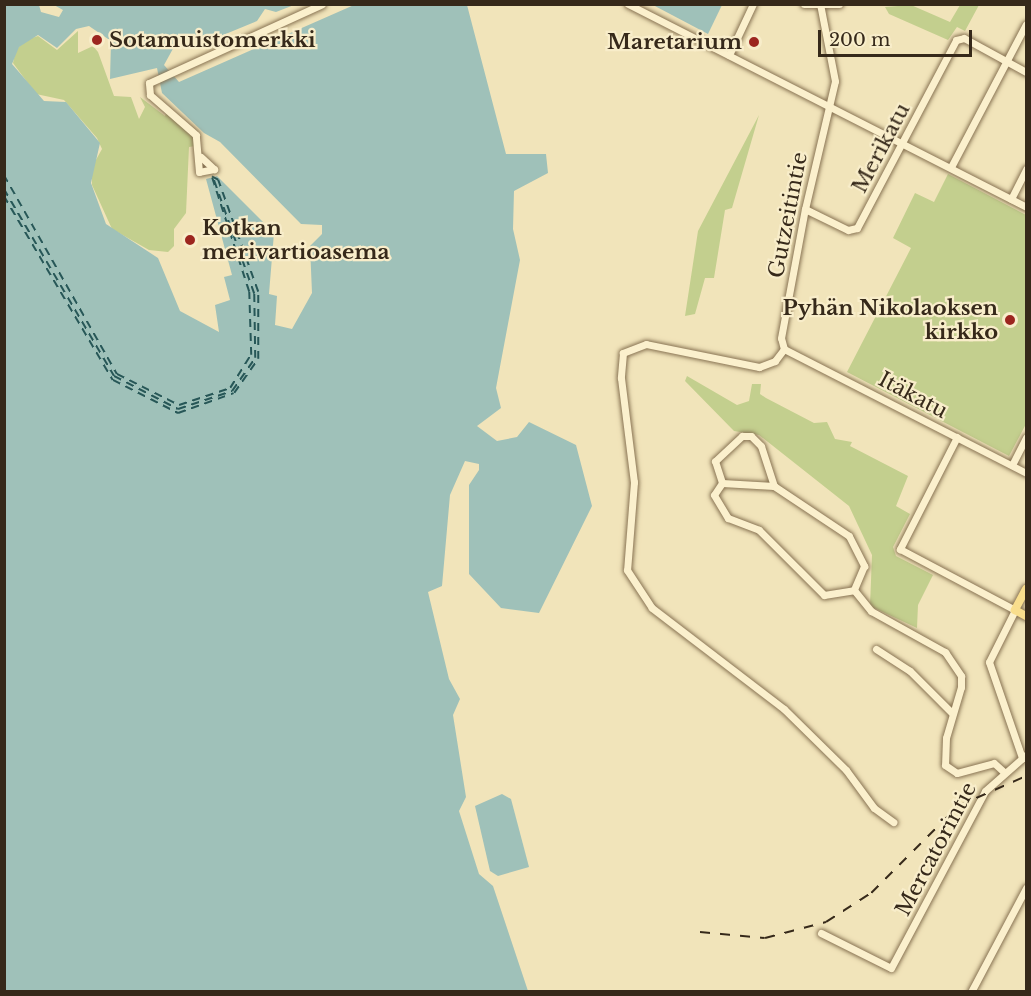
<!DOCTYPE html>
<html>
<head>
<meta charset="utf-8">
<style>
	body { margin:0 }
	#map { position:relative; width:1031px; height:996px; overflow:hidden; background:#f1e4ba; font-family:"Libre Baskerville",serif }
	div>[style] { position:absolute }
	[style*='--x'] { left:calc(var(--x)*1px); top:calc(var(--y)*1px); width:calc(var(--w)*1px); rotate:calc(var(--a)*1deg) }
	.green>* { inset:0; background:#c3cf8e }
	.water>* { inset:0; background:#9fc1b9 }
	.ferry>* { height:1.5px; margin-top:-0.75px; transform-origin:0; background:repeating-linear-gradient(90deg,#275757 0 8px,transparent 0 14px) }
	.roads { filter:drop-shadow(0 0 2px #887353) drop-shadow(0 0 2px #887353) }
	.minor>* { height:7px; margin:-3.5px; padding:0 3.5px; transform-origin:3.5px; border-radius:3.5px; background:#fbf0cd }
	.major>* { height:8px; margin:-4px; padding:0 4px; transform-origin:4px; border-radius:4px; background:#f9de8d }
	.rail>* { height:1.5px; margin-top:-0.75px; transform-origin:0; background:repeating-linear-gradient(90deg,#36291a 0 10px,transparent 0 20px) }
	.dots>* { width:16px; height:16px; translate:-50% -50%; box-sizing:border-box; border:3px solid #f8edca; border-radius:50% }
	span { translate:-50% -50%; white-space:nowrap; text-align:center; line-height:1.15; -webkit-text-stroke:4.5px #f8edca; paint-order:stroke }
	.poi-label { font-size:21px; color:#36291a; font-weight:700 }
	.left { translate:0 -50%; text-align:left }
	.right { translate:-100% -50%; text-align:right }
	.street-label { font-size:21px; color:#36291a }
	.frame { position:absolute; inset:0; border:6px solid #36291a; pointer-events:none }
	.scale { position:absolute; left:818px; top:30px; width:154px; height:27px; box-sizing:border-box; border:3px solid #36291a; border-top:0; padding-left:8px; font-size:18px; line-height:21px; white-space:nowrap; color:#36291a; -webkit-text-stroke:4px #f8edca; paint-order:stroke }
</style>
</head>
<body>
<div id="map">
	<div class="green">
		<i style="clip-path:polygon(911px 5px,950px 22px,960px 5px,979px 5px,965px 31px,957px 27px,948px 40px,889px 14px,885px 7px)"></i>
		<i style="clip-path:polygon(78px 31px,78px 53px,93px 46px,98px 52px,114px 96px,131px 97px,139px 119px,145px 107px,140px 97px,165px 116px,167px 112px,195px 138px,196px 146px,189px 147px,186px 213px,174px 229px,174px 246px,168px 252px,149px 250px,112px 229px,92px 185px,92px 167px,102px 149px,97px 138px,64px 100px,36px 94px,13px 63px,16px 49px,29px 39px,38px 36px,57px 50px)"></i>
		<i style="clip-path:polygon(759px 115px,732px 208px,725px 210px,714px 278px,705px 278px,695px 314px,685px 316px,698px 231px)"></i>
		<i style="clip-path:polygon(948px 174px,1026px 215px,1026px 424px,1009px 456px,847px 372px,911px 248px,893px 238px,915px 193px,934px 202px)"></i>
		<i style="clip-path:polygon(687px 376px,737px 405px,749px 401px,752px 384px,761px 384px,760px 394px,766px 398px,814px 423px,827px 422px,835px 439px,852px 442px,850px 446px,908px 476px,896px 506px,910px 514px,893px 547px,896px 556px,933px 575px,918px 605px,917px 628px,870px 606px,872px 555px,849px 506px,759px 435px,734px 431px,685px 381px)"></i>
	</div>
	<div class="water">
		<i style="clip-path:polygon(evenodd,5px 5px,39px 5px,41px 12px,59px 17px,63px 10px,54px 5px,294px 5px,276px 12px,265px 9px,257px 21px,211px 40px,197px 35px,175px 45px,164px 65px,179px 82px,354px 5px,467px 5px,506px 154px,546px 154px,548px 173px,514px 191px,513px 229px,520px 260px,496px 388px,501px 408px,477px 426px,497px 441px,517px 437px,529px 422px,576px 445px,592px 506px,539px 613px,501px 608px,469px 574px,469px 485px,479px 470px,479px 464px,465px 461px,450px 495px,442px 586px,428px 592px,449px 679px,460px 699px,453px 715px,466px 797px,459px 811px,479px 874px,493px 886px,528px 991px,5px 992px,5px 5px,89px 26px,111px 41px,110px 79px,157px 68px,162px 93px,204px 133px,220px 142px,301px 224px,322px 225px,322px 234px,310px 246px,312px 293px,292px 329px,275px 325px,277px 296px,269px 294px,274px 233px,217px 176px,206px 179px,232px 275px,224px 277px,230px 300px,215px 305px,219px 332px,180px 311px,158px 258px,106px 224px,91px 183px,100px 143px,66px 102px,44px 101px,12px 64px,19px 47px,38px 35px,57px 48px,76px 29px,89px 26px)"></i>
		<i style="clip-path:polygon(653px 5px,722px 5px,708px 34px)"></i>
		<i style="clip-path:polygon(502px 794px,511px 799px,529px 867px,498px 876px,490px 871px,475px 806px)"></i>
	</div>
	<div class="ferry">
		<i style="--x:4;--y:175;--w:229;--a:60.4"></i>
		<i style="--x:117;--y:374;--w:69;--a:26.6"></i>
		<i style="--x:179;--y:405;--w:54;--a:-18.4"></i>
		<i style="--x:230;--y:388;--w:39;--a:-58"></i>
		<i style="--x:251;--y:355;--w:63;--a:-91.8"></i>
		<i style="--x:249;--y:292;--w:120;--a:-108"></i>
		<i style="--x:4;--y:189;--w:217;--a:59.5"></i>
		<i style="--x:114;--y:376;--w:72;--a:27.3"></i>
		<i style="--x:178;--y:409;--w:57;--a:-18.4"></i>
		<i style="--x:232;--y:391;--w:40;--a:-55.1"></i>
		<i style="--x:255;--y:358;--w:64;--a:-90.9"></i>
		<i style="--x:254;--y:294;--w:123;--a:-109.5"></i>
		<i style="--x:4;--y:196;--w:214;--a:59.4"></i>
		<i style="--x:113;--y:380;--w:73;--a:26.9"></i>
		<i style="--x:178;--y:413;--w:59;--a:-19.7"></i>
		<i style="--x:234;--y:393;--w:42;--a:-54.8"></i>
		<i style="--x:258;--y:359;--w:67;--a:-90"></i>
		<i style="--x:258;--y:292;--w:119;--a:-109.7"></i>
		<i style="--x:218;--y:180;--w:7;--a:-153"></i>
	</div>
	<div class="roads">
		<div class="minor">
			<i style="--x:628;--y:4;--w:447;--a:27"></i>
			<i style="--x:804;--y:4;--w:35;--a:0"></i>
			<i style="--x:729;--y:55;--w:56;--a:-64.8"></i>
			<i style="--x:201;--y:157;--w:18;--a:43"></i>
			<i style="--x:214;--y:169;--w:15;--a:169"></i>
			<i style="--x:199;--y:172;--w:37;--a:-95"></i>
			<i style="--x:196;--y:135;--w:61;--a:-139"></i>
			<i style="--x:150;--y:95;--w:12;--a:-95"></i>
			<i style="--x:149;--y:83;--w:190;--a:-24.5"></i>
			<i style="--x:951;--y:167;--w:161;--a:-62.3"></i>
			<i style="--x:1011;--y:199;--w:34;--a:-63"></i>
			<i style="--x:805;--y:209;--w:48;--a:26"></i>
			<i style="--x:848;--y:230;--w:9;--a:-13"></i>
			<i style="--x:857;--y:228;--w:212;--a:-62.2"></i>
			<i style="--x:956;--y:40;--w:8;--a:-14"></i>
			<i style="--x:964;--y:38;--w:71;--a:28.7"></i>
			<i style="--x:784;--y:349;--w:15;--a:127"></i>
			<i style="--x:775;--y:361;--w:17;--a:159"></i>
			<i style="--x:759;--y:367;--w:115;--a:-168.5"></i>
			<i style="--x:646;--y:344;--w:25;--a:159"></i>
			<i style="--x:623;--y:353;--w:25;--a:95"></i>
			<i style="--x:621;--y:378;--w:105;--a:82.9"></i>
			<i style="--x:634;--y:482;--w:88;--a:94.5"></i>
			<i style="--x:627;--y:570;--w:45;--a:56.7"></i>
			<i style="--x:652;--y:608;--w:166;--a:37.4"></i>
			<i style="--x:784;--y:709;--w:87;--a:44.5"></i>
			<i style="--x:846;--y:770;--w:47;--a:53.6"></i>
			<i style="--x:874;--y:808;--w:24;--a:36"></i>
			<i style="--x:784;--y:349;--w:11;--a:-105"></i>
			<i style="--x:781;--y:338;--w:131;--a:-79.5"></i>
			<i style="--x:805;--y:209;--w:131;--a:-76.8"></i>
			<i style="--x:835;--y:81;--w:78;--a:-101"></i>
			<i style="--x:784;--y:349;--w:272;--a:27.1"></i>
			<i style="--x:957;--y:437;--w:126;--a:117"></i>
			<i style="--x:900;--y:549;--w:130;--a:27.9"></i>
			<i style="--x:1015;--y:610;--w:58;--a:116.6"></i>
			<i style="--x:989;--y:662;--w:102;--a:71"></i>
			<i style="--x:1012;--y:465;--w:31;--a:-63"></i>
			<i style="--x:722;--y:483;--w:14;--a:124"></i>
			<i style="--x:714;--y:495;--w:27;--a:59"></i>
			<i style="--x:728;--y:518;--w:33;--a:21"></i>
			<i style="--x:759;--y:530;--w:92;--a:45"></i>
			<i style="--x:824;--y:595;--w:30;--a:-9"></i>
			<i style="--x:854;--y:590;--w:27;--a:51"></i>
			<i style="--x:871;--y:611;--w:85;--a:29"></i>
			<i style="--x:945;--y:652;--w:29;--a:56"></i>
			<i style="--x:961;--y:676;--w:11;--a:90"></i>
			<i style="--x:961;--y:687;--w:53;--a:106.4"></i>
			<i style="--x:946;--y:738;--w:27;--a:92"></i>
			<i style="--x:945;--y:765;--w:14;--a:34"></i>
			<i style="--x:957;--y:773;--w:38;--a:-15"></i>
			<i style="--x:994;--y:763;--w:12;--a:42"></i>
			<i style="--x:774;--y:486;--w:42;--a:-108"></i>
			<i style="--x:761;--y:446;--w:14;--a:-135"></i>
			<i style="--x:751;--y:436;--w:9;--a:180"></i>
			<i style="--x:742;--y:436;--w:37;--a:137"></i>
			<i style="--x:715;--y:461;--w:23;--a:72"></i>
			<i style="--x:722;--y:483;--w:52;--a:3.3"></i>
			<i style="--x:774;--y:486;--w:90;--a:33.7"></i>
			<i style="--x:849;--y:536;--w:34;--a:63"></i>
			<i style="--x:864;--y:566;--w:26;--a:113"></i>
			<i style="--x:876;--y:649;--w:40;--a:32.9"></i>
			<i style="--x:910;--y:671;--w:59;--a:45"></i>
			<i style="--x:821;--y:933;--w:78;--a:26.6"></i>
			<i style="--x:891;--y:968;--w:200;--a:-62"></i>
			<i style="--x:985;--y:791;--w:55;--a:-41.3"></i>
			<i style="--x:971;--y:992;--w:118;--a:-62.1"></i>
		</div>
		<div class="major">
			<i style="--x:1026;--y:589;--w:24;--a:118"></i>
			<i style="--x:1015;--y:610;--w:13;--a:29"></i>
		</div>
	</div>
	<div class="rail">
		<i style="--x:700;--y:932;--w:65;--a:5.3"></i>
		<i style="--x:765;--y:938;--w:63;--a:-14.7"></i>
		<i style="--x:826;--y:922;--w:54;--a:-32.8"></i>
		<i style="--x:871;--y:893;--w:123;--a:-45"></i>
		<i style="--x:958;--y:806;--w:74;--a:-23.8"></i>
	</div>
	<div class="dots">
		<i style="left:97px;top:40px;background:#9c261f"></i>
		<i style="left:754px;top:42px;background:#9c261f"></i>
		<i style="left:190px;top:240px;background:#9c261f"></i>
		<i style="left:1010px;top:320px;background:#9c261f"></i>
	</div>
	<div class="poi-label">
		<span class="left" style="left:109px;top:40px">Sotamuistomerkki</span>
		<span class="right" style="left:742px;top:42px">Maretarium</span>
		<span class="left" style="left:202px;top:240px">Kotkan<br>merivartioasema</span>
		<span class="right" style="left:998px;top:320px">Pyhän Nikolaoksen<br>kirkko</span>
	</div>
	<div class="street-label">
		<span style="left:881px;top:148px;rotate:-62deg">Merikatu</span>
		<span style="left:788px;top:215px;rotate:-79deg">Gutzeitintie</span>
		<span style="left:913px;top:395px;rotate:28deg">Itäkatu</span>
		<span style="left:936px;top:849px;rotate:-62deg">Mercatorintie</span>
	</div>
	<div class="frame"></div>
	<div class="scale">200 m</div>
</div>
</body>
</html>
